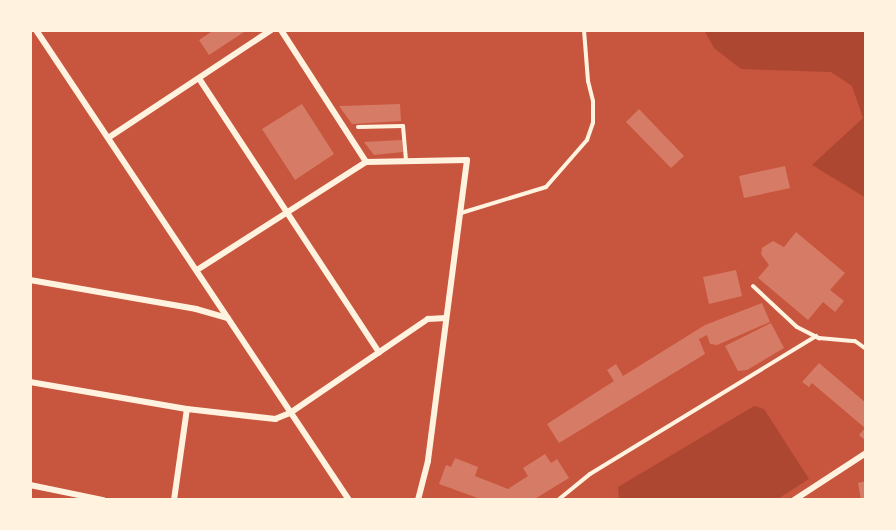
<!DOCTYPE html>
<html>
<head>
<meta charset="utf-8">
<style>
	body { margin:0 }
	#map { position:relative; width:896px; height:530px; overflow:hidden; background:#c8553d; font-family:"Nunito Sans",sans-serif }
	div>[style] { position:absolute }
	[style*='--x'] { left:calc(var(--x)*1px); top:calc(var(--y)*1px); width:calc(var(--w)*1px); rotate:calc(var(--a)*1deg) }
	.green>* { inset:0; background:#ae4732 }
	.building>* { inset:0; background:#d67c66 }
	.service>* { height:4px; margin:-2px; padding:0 2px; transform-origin:2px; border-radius:2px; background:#fff3e0 }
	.minor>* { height:6px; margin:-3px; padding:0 3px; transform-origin:3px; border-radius:3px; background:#fff3e0 }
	span { translate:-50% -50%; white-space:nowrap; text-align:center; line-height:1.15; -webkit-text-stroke:6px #fff3e0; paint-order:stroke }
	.frame { position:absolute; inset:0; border:32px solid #fff3e0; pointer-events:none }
</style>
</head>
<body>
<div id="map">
	<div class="green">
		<i style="clip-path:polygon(704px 30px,866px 30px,866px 198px,812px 165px,863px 118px,852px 86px,831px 72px,741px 69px,714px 48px)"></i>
		<i style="clip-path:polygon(754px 406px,764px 409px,809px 479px,776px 500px,619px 500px,618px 487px)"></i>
	</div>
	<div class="building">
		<i style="clip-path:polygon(214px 30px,247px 30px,209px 55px,199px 40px)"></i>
		<i style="clip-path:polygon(302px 104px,334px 154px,295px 180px,262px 129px)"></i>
		<i style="clip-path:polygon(400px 104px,401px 121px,352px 124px,339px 106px)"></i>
		<i style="clip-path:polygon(639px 109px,684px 156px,671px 168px,626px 122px)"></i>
		<i style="clip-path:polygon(402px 140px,403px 152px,374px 155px,364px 142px)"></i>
		<i style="clip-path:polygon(785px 166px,790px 188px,744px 198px,739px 176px)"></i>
		<i style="clip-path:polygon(796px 232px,845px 273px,830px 290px,844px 301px,835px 312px,823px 302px,808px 320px,758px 278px,769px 265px,761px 254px,762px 248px,773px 241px,784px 247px)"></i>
		<i style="clip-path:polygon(736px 270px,742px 296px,709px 304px,703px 277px)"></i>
		<i style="clip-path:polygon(762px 303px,770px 322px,717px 345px,710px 344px,707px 335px,699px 339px,705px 354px,559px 443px,547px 424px,614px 381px,607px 370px,616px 364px,623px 376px,705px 325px)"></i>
		<i style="clip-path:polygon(771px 323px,784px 348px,747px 370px,738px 371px,725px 346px)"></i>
		<i style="clip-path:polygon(819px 363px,866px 403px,866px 441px,859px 435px,865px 428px,812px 383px,809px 387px,802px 382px)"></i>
		<i style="clip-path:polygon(545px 454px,551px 463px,557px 459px,569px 478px,533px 500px,483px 500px,439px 484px,446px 465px,451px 467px,455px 458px,478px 467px,475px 476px,508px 489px,528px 476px,523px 468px)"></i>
		<i style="clip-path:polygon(866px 481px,866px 500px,861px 500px,858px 483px)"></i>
	</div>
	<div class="service">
		<i style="--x:358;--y:127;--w:45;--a:-1.3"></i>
		<i style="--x:403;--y:126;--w:35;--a:85"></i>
		<i style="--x:461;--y:213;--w:89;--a:-17"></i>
		<i style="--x:546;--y:187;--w:62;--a:-48.9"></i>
		<i style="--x:587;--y:140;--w:18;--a:-71"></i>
		<i style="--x:593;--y:123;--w:22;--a:-90"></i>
		<i style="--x:593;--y:101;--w:21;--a:-104"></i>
		<i style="--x:588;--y:81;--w:51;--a:-94.5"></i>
		<i style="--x:753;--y:286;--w:60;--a:43"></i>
		<i style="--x:797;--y:327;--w:25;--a:27"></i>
		<i style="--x:819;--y:338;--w:36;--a:5"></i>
		<i style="--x:855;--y:341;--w:14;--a:36"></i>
		<i style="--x:558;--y:500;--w:41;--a:-39.1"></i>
		<i style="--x:590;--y:474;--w:265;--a:-31.4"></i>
	</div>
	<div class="minor">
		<i style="--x:36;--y:30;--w:565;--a:56.34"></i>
		<i style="--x:281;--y:30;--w:157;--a:57.2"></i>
		<i style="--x:200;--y:80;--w:326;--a:56.7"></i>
		<i style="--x:111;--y:136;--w:192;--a:-33.5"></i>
		<i style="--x:197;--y:270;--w:201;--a:-32.6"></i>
		<i style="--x:366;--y:162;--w:101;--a:-1.1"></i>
		<i style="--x:467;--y:160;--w:304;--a:97.4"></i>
		<i style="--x:428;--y:461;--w:40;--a:104.4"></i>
		<i style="--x:30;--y:280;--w:169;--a:9.9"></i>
		<i style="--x:196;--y:309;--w:33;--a:16"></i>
		<i style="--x:30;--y:382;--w:159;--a:9.8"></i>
		<i style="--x:187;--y:409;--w:89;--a:6.5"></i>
		<i style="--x:275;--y:419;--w:16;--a:-22"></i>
		<i style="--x:290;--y:413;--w:167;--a:-34.3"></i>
		<i style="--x:428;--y:319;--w:18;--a:-3"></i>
		<i style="--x:30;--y:485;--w:75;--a:11.6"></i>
		<i style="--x:174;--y:500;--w:92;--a:-81.9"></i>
		<i style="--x:794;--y:500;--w:86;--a:-33.1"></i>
	</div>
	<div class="frame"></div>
</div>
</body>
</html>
